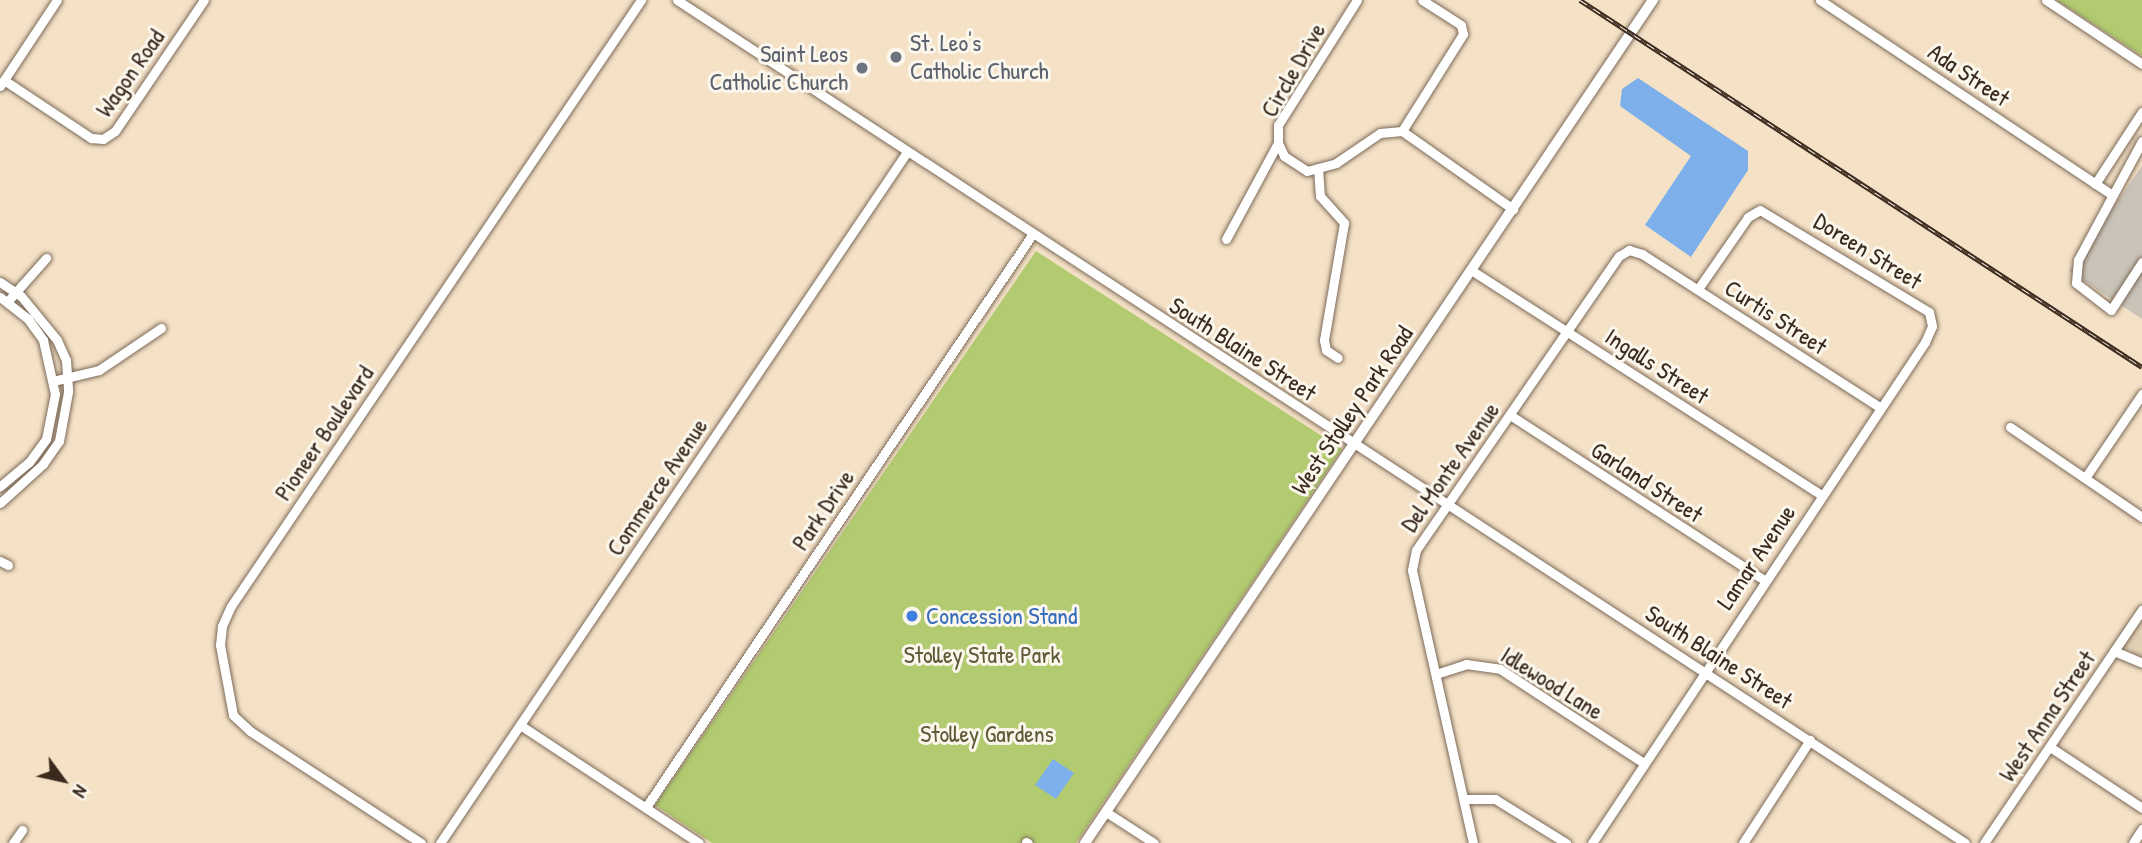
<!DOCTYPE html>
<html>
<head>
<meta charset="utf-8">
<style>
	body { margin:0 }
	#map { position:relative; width:2142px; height:843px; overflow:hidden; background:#f4e1c6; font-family:"Patrick Hand",sans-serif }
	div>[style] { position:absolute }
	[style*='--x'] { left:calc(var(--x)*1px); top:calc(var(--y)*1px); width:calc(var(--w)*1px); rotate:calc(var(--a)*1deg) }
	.built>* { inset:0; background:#e3d1b4 }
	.industrial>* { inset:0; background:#cac3b8 }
	.green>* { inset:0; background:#b2cb70 }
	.water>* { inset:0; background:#7db0ea }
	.roads { filter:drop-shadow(0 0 2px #7c6a59) drop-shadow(0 0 2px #7c6a59) }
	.minor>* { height:9px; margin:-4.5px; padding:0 4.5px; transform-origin:4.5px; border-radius:4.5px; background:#fff }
	.major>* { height:10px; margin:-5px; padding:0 5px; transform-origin:5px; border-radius:5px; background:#fff }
	.rail>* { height:5px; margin-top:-2.5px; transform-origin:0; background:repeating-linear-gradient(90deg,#fbf7ec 0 8px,#3b2a1e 0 16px); box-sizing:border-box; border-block:2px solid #3b2a1e }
	.dots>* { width:19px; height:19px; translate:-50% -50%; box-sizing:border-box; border:4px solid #fbf7ec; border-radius:50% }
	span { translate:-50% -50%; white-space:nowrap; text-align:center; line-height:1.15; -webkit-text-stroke:6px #fbf7ec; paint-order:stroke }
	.worship-label { font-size:24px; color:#5b616d }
	.left { translate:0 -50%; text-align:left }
	.right { translate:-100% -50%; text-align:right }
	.street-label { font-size:24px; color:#3b2a1e }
	.shop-label { font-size:24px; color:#366cbe }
	.park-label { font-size:24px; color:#5f5a37 }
	.north { position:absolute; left:28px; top:745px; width:70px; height:70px; -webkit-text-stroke:5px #fbf7ec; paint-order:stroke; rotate:123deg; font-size:19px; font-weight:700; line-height:28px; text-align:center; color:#3b2a1e }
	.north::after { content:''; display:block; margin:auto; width:24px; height:32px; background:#3b2a1e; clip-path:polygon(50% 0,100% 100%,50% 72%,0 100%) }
</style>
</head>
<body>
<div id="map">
	<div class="built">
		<i style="clip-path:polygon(2142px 619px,2142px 658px,2124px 646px)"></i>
	</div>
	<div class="industrial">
		<i style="clip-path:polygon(2142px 166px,2142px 319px,2069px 271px)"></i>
	</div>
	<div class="green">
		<i style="clip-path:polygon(2057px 0,2142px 0,2142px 56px)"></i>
		<i style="clip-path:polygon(1036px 251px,1342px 449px,1076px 843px,712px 843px,655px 805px)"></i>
	</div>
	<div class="water">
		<i style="clip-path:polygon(1638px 78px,1748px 151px,1748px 170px,1691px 257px,1645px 225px,1691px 156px,1620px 106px,1622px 89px)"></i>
		<i style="clip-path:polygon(1053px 759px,1074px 773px,1056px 799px,1035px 785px)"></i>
	</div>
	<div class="roads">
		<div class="minor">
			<i style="--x:677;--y:0;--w:1539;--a:33.2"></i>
			<i style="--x:1357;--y:0;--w:148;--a:122.3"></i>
			<i style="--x:1278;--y:125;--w:18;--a:90"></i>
			<i style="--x:1278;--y:143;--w:14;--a:65"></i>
			<i style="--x:1284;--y:156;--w:27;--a:33"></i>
			<i style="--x:1307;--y:171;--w:30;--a:-15"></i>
			<i style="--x:1336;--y:163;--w:53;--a:-34.3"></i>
			<i style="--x:1380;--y:133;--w:22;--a:-5"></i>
			<i style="--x:1402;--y:131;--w:115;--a:-57.8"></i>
			<i style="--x:1463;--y:34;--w:9;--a:-103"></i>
			<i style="--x:1461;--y:25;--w:46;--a:-147.3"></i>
			<i style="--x:1820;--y:0;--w:351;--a:33.7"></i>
			<i style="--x:2046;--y:0;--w:115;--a:33.7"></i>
			<i style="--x:4;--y:80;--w:105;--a:33.7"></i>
			<i style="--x:91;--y:138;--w:12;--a:5"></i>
			<i style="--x:103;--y:139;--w:14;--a:-34"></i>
			<i style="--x:115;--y:131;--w:158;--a:-55.8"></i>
			<i style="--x:0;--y:86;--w:103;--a:-56.5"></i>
			<i style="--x:1402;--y:131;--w:136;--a:35.1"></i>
			<i style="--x:2142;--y:141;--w:135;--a:118.3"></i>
			<i style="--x:2078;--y:260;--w:23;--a:95"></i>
			<i style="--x:2076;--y:283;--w:44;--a:37.6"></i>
			<i style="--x:2111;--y:310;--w:57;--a:-57.1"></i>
			<i style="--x:1318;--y:168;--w:28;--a:86"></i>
			<i style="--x:1320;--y:196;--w:36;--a:48"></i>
			<i style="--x:1344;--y:223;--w:119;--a:99.7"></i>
			<i style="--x:1324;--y:340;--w:10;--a:79"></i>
			<i style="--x:1326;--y:350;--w:14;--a:34"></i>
			<i style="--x:2095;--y:184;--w:86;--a:-56.9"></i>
			<i style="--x:1226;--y:239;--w:109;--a:-61.6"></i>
			<i style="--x:1471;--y:270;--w:416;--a:32.7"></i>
			<i style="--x:0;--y:282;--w:25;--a:34"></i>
			<i style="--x:21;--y:296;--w:57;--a:50.7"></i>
			<i style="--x:57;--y:340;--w:22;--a:66"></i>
			<i style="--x:66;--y:360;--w:32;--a:86"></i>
			<i style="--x:68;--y:392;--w:50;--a:100.4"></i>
			<i style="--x:59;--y:441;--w:28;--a:125"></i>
			<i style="--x:43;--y:464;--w:58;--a:137.8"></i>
			<i style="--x:0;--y:297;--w:36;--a:38"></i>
			<i style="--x:28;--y:319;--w:26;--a:54"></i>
			<i style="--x:43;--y:340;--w:55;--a:77.5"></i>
			<i style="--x:55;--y:394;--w:46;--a:101.3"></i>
			<i style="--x:46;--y:439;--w:29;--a:126"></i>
			<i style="--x:29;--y:462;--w:38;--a:140"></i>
			<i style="--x:7;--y:302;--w:59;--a:-48.4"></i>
			<i style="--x:53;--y:381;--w:47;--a:-13.4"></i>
			<i style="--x:99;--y:370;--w:75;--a:-34.1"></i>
			<i style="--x:1510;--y:415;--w:303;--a:33"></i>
			<i style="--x:2010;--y:427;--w:160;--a:34.3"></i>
			<i style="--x:2085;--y:478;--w:102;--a:-55.8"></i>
			<i style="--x:0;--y:561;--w:9;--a:27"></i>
			<i style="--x:2114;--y:651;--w:30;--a:23"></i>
			<i style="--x:1436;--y:674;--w:32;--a:-18"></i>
			<i style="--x:1466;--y:664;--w:34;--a:8"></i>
			<i style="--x:1500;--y:669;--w:170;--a:33.2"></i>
			<i style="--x:520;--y:725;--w:214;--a:33.4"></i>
			<i style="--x:2050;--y:747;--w:110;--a:33.5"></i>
			<i style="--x:1464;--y:799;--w:31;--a:0"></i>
			<i style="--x:1495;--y:799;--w:84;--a:31.8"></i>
			<i style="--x:646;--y:807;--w:690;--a:-55.99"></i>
			<i style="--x:1106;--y:812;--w:57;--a:32.9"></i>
			<i style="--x:1026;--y:842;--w:2;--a:27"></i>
			<i style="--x:13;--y:843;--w:16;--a:-55"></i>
			<i style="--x:421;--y:843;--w:204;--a:-146.8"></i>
			<i style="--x:250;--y:731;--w:23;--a:-137"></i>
			<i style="--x:233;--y:715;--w:71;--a:-100.5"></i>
			<i style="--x:220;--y:645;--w:19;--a:-84"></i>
			<i style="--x:222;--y:626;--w:22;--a:-66"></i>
			<i style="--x:231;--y:606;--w:732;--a:-55.92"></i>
			<i style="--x:440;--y:843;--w:834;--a:-55.95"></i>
			<i style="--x:1473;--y:843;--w:280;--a:-102.6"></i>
			<i style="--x:1412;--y:570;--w:20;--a:-79"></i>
			<i style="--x:1416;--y:550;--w:357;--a:-55.4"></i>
			<i style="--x:1619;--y:256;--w:12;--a:-31"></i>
			<i style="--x:1629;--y:250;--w:14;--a:17"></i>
			<i style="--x:1642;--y:254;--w:284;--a:32.8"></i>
			<i style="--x:1592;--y:843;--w:602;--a:-56.39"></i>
			<i style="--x:1925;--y:342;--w:17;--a:-66"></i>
			<i style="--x:1932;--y:326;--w:14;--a:-102"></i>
			<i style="--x:1929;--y:312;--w:197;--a:-148.9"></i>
			<i style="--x:1760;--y:210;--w:14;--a:150"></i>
			<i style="--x:1748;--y:217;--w:88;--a:124.8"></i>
			<i style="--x:1743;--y:843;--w:123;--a:-57"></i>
			<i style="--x:1984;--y:843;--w:282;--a:-55.9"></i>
			<i style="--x:2133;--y:843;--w:17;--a:-57"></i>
		</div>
		<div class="major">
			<i style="--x:1085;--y:843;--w:1017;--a:-56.03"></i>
		</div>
	</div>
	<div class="rail">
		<i style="--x:1580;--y:0;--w:671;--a:33.15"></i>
	</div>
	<div class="dots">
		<i style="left:896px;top:57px;background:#6b7280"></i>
		<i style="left:862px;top:68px;background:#6b7280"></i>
		<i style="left:912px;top:616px;background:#3f7fe0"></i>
	</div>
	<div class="worship-label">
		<span class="left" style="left:910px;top:57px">St. Leo's<br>Catholic Church</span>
		<span class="right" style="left:848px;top:68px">Saint Leos<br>Catholic Church</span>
	</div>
	<div class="street-label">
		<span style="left:1293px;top:70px;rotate:-60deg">Circle Drive</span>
		<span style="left:130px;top:73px;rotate:-55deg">Wagon Road</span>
		<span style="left:1969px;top:75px;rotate:34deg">Ada Street</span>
		<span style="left:1868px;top:251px;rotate:32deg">Doreen Street</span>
		<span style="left:1776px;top:317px;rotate:33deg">Curtis Street</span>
		<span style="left:1243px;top:349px;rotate:33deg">South Blaine Street</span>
		<span style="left:1657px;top:366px;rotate:33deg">Ingalls Street</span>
		<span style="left:1352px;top:410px;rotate:-56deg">West Stolley Park Road</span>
		<span style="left:324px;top:433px;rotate:-56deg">Pioneer Boulevard</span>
		<span style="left:1450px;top:467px;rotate:-55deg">Del Monte Avenue</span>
		<span style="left:1647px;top:482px;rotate:33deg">Garland Street</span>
		<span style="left:657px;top:487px;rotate:-56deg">Commerce Avenue</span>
		<span style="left:823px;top:510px;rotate:-56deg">Park Drive</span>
		<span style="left:1756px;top:557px;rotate:-56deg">Lamar Avenue</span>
		<span style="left:1719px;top:657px;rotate:33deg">South Blaine Street</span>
		<span style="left:1552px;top:683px;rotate:32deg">Idlewood Lane</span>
		<span style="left:2047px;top:716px;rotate:-56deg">West Anna Street</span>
	</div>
	<div class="shop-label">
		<span class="left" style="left:926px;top:616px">Concession Stand</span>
	</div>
	<div class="park-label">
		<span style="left:982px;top:655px">Stolley State Park</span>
		<span style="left:987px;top:734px">Stolley Gardens</span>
	</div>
	<div class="north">N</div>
</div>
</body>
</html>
